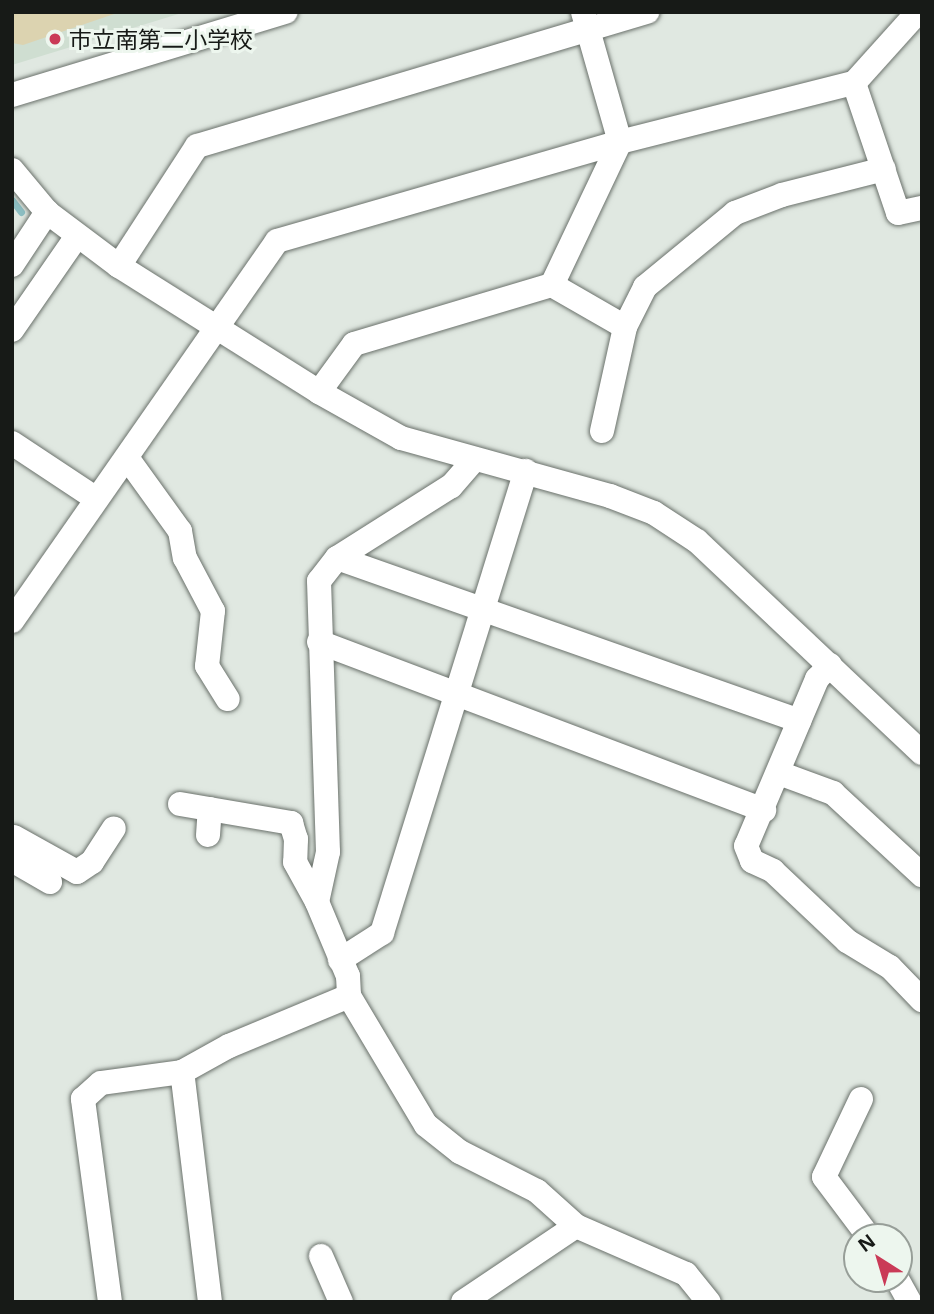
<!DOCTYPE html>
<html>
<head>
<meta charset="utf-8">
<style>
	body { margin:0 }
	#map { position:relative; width:934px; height:1314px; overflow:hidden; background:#e0e8e1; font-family:"Noto Sans","Noto Sans JP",sans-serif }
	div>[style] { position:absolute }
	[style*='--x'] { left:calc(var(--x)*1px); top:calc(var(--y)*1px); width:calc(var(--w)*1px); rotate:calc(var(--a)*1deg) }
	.built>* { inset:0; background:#cfded1 }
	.green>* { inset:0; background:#dcd3b0 }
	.stream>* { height:7px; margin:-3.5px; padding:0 3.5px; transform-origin:3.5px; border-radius:3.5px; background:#8cbec2 }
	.roads { filter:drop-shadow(0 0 2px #6a716b) drop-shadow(0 0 2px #6a716b) }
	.minor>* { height:24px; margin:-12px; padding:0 12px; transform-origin:12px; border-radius:12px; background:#fff }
	.dots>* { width:19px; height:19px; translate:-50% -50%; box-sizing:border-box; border:4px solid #edf6ee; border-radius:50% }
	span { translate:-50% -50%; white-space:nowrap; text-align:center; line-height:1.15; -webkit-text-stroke:6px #edf6ee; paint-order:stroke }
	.poi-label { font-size:23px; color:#171a17 }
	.left { translate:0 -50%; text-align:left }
	.frame { position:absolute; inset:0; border:14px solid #171a17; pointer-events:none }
	.north { position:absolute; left:843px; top:1223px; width:70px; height:70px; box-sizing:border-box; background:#edf6ee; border:2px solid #979e98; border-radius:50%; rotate:323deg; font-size:19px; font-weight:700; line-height:28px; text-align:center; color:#171a17 }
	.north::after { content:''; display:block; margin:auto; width:24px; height:32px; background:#ca3a57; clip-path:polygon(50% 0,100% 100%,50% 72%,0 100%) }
</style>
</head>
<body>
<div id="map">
	<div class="built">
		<i style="clip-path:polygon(12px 12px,185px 12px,12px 65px)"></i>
	</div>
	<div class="green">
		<i style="clip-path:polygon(12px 12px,120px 12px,23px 45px,12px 43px)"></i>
	</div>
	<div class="stream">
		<i style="--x:12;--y:200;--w:15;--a:53"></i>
	</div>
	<div class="roads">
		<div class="minor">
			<i style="--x:854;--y:83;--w:137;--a:71.3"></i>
			<i style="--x:898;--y:213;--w:25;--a:-12"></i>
			<i style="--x:12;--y:95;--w:286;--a:-16.9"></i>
			<i style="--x:12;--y:170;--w:55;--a:50.2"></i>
			<i style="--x:47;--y:212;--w:90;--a:36.9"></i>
			<i style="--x:119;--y:266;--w:236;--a:32.2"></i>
			<i style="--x:319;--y:392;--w:94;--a:29.3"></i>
			<i style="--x:401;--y:438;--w:217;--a:15.5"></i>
			<i style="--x:610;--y:496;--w:47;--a:21.1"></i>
			<i style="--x:654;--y:513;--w:51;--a:33.1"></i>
			<i style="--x:697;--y:541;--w:309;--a:43.3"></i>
			<i style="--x:12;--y:265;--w:64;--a:-56.6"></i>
			<i style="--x:119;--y:266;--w:143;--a:-57"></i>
			<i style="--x:197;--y:146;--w:470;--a:-16.6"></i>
			<i style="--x:552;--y:285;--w:158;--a:-64.6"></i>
			<i style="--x:620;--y:142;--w:135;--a:-105.9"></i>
			<i style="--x:12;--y:330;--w:114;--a:-55.3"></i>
			<i style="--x:319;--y:392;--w:59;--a:-53.9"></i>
			<i style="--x:354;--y:344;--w:207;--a:-16.6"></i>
			<i style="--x:552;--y:285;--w:84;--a:29.9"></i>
			<i style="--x:602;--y:431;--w:107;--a:-77.5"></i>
			<i style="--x:625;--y:327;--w:45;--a:-63.4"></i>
			<i style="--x:645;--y:287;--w:117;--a:-39.4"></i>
			<i style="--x:735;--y:213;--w:50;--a:-21"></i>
			<i style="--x:782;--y:195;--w:105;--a:-14.3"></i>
			<i style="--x:12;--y:443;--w:100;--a:33.5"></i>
			<i style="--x:128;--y:459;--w:89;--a:54.2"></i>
			<i style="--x:180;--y:531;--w:27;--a:80"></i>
			<i style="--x:185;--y:558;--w:60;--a:62.2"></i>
			<i style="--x:213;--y:611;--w:55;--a:96.2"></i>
			<i style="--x:207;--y:666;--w:39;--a:58"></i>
			<i style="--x:474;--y:460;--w:35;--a:131"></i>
			<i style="--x:451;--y:486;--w:135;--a:147.7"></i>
			<i style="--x:337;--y:558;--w:29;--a:128"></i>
			<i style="--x:319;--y:581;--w:271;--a:88.1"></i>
			<i style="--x:328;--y:852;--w:51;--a:102.4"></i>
			<i style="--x:317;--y:902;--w:80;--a:67.3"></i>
			<i style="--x:348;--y:976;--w:20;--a:87"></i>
			<i style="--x:349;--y:996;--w:150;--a:59.2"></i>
			<i style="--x:426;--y:1125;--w:43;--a:38.5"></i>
			<i style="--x:460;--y:1152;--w:86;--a:26.9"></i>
			<i style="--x:537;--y:1191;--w:52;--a:41.9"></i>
			<i style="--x:576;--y:1226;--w:120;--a:23.6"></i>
			<i style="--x:686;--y:1274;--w:36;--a:51"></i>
			<i style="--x:337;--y:558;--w:490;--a:19.4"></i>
			<i style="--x:12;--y:621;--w:463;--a:-55.1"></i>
			<i style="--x:277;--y:241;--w:357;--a:-16.1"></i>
			<i style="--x:620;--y:142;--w:241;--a:-14.2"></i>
			<i style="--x:854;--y:83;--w:96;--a:-48"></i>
			<i style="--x:319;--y:642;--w:476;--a:20.7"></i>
			<i style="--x:830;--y:665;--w:19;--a:133"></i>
			<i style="--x:817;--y:679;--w:181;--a:113"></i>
			<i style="--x:746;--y:846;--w:16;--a:68"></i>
			<i style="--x:752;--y:861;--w:23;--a:25"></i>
			<i style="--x:773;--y:871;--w:102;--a:43.4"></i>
			<i style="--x:847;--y:941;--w:50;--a:31.2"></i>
			<i style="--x:890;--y:967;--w:46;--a:45.9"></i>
			<i style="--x:779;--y:773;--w:58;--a:20.3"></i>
			<i style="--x:833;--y:793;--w:121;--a:42.7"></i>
			<i style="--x:180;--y:804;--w:113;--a:9.7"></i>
			<i style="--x:291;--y:823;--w:17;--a:73"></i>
			<i style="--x:296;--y:839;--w:23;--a:92"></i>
			<i style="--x:295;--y:862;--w:46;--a:61.2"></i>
			<i style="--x:208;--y:835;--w:26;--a:-86"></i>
			<i style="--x:12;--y:841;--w:4;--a:-63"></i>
			<i style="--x:14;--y:837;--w:72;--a:29.1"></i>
			<i style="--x:77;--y:872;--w:18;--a:-34"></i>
			<i style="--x:92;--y:862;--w:40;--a:-57.1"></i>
			<i style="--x:12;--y:860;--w:44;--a:30.1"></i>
			<i style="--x:340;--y:960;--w:50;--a:-32.7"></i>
			<i style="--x:382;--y:933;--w:484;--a:-72.7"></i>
			<i style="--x:861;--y:1099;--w:86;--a:115.4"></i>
			<i style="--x:824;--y:1177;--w:75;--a:53.1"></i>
			<i style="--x:321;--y:1256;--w:50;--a:66.5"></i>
			<i style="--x:897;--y:1279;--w:26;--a:61"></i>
			<i style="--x:110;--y:1302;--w:205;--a:-97.6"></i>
			<i style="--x:83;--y:1099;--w:24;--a:-42"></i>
			<i style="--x:101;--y:1083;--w:82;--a:-7.7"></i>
			<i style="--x:210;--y:1302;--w:232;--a:-96.9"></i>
			<i style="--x:182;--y:1072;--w:54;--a:-29"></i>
			<i style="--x:229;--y:1046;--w:130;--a:-22.6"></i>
			<i style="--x:463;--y:1302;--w:136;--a:-33.9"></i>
		</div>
	</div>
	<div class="dots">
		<i style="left:55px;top:39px;background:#ca3a57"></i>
	</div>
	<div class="poi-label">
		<span class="left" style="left:69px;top:39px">市立南第二小学校</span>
	</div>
	<div class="frame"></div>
	<div class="north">N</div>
</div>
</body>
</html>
